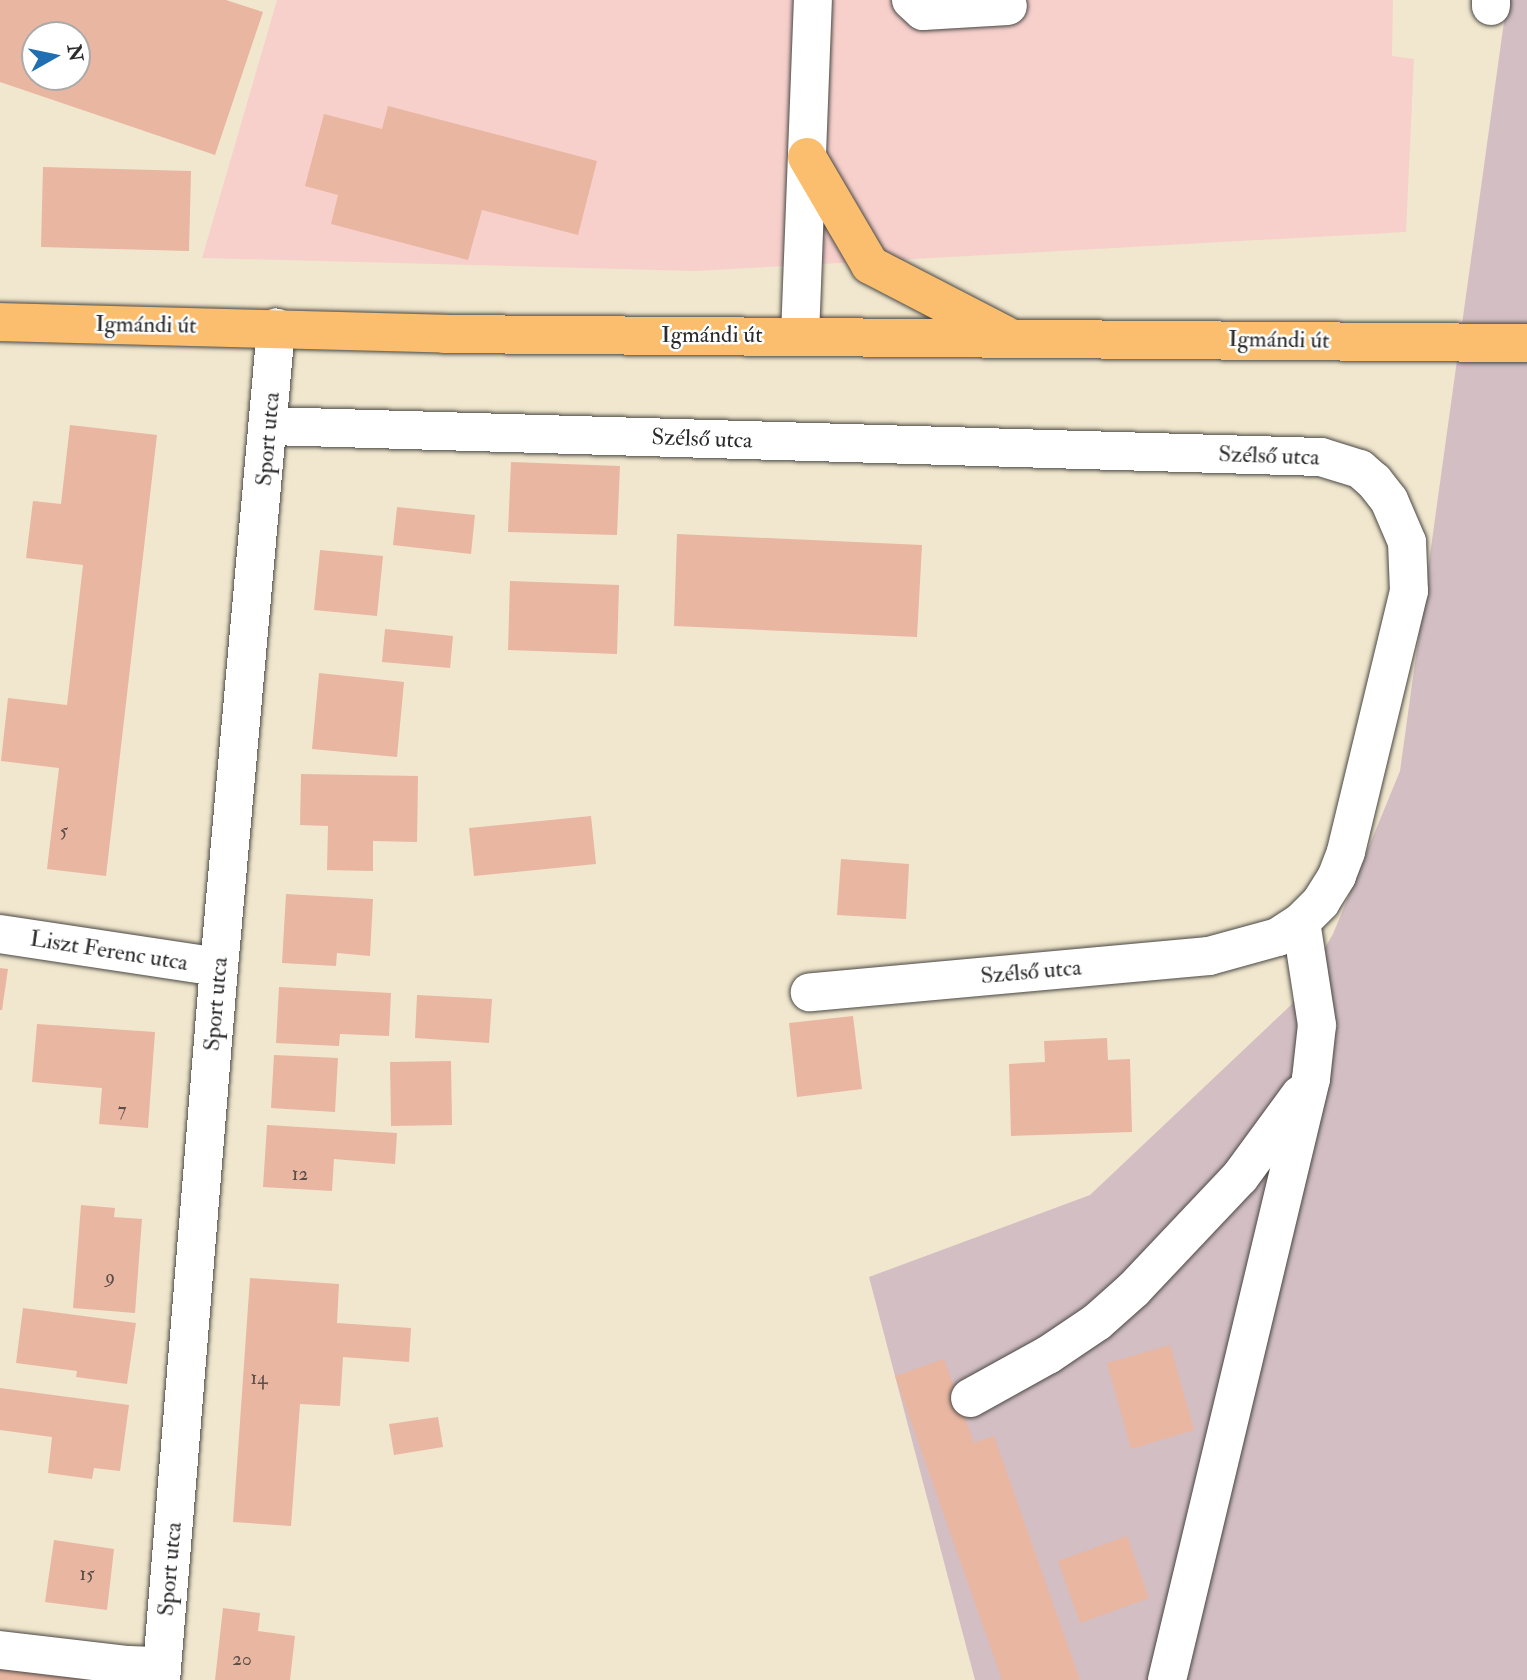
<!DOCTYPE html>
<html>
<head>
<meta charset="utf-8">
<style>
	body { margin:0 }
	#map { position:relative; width:1527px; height:1680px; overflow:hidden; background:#f1e7ce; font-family:"IM FELL Double Pica",serif }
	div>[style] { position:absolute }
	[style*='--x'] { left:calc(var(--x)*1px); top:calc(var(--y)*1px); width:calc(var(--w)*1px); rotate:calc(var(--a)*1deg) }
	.built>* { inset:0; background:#f7d0cc }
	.industrial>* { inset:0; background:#d2bec3 }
	.building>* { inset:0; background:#e9b6a1 }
	.roads { filter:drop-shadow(0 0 2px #494743) drop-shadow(0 0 2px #494743) }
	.minor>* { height:38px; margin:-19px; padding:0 19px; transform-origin:19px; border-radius:19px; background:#fff }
	.major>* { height:38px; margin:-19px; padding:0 19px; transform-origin:19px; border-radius:19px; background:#fabe6e }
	span { translate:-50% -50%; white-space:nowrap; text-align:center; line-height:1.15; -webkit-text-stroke:5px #fff; paint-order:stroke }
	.number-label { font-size:19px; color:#5a4e48 }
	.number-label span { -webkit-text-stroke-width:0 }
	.street-label { font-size:23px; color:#2b2b2b }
	.north { position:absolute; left:21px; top:21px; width:70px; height:70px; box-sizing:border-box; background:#fff; border:2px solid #aaa; border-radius:50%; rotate:81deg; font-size:19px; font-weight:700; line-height:28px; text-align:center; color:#2b2b2b }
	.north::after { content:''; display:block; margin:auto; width:24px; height:32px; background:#1f6fb2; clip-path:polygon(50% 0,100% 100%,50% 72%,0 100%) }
</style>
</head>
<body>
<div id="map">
	<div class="built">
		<i style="clip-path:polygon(277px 0,1393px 0,1392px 56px,1414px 59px,1406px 232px,695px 271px,202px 258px)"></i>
	</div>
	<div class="industrial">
		<i style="clip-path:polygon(1507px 0,1527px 0,1527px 1680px,975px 1680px,869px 1277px,1090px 1195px,1291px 1005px,1333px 934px,1400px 771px)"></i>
	</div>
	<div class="building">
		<i style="clip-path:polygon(evenodd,0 0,226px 0,263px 12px,215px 155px,0 82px,0 0,35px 35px,77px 35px,77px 77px,35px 77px,35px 35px)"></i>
		<i style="clip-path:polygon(388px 106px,597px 161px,578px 235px,482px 210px,468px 260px,331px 224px,338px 195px,305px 186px,324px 114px,382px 129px)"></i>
		<i style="clip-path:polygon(43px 167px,191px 171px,189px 251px,41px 247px)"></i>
		<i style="clip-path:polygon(70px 425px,157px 435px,106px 876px,47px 869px,59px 768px,1px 761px,8px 698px,67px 705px,83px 565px,26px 558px,33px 501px,61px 504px)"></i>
		<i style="clip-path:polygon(511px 462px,620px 466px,617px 535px,508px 532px)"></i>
		<i style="clip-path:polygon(397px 507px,475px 515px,471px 554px,393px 545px)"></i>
		<i style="clip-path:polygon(677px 534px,922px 545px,917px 637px,674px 626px)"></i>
		<i style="clip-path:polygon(320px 550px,383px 556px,377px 616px,314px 610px)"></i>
		<i style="clip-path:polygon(510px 581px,619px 585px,617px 654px,508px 650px)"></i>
		<i style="clip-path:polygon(385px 629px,453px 636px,450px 668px,382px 662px)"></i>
		<i style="clip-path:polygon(319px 673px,404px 682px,397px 757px,312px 749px)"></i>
		<i style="clip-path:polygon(301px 774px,418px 776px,417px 842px,373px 841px,373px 871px,327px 870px,328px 826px,300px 825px)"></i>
		<i style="clip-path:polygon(591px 816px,596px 864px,474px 876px,469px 828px)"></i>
		<i style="clip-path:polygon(841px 859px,909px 864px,906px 919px,837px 915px)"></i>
		<i style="clip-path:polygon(286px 894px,373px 899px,370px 956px,337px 953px,336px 966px,282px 963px)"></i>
		<i style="clip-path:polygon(0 968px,8px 969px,2px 1010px,0 1010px)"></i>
		<i style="clip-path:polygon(279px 987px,391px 993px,389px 1036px,340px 1034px,339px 1046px,276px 1043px)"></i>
		<i style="clip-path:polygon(417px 995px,492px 999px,489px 1043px,415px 1038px)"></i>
		<i style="clip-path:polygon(853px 1016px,862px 1089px,797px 1097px,789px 1023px)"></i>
		<i style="clip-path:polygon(37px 1024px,155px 1032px,148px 1128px,99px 1124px,102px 1088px,32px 1082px)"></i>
		<i style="clip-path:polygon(1107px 1038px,1108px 1060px,1130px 1059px,1132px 1132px,1011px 1136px,1009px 1064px,1045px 1062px,1044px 1041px)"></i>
		<i style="clip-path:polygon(274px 1055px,338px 1058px,335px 1112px,271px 1108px)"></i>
		<i style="clip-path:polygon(451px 1061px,452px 1125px,391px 1126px,390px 1062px)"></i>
		<i style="clip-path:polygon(267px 1125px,397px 1133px,395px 1164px,334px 1159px,332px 1191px,263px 1187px)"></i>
		<i style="clip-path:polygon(81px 1205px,115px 1208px,114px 1217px,142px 1219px,135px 1313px,73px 1308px)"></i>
		<i style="clip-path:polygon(250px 1278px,339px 1284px,337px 1323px,411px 1328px,409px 1362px,343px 1357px,340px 1406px,300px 1404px,291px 1526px,233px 1522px)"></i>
		<i style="clip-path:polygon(23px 1308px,136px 1323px,127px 1384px,76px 1377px,77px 1371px,16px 1363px)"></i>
		<i style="clip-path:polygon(1170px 1345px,1194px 1430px,1131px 1449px,1107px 1363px)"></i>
		<i style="clip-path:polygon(944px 1359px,974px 1443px,994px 1436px,1080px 1680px,1002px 1680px,895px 1376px)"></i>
		<i style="clip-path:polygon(0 1388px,129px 1405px,120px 1471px,94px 1468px,92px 1479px,48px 1473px,52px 1437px,0 1430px)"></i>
		<i style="clip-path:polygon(438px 1417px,443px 1447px,394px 1455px,389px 1424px)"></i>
		<i style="clip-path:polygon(1127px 1536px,1149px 1598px,1080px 1623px,1058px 1561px)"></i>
		<i style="clip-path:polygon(54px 1540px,114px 1549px,107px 1610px,45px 1602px)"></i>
		<i style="clip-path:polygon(223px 1608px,260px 1613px,258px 1631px,295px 1636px,290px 1680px,215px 1680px)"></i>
		<i style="clip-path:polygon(0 1669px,85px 1678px,85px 1680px,0 1680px)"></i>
	</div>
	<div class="roads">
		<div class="minor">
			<i style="--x:911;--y:0;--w:16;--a:43"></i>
			<i style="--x:923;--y:11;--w:85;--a:-3.4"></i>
			<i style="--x:1491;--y:6;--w:6;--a:-90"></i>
			<i style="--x:800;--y:336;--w:336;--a:-87.8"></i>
			<i style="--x:270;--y:426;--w:1051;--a:1.69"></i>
			<i style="--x:1321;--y:457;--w:41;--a:17.1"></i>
			<i style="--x:1360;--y:469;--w:18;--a:41"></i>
			<i style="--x:1374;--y:481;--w:24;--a:52"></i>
			<i style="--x:1389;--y:500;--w:46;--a:66.8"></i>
			<i style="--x:1407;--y:542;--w:49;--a:87.7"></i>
			<i style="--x:1409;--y:591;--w:268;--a:103.6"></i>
			<i style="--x:1346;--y:852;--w:26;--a:111"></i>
			<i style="--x:1337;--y:876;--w:31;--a:122"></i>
			<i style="--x:1321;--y:902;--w:28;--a:135"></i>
			<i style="--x:1301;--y:922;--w:27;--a:147"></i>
			<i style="--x:1278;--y:937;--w:72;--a:164.6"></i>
			<i style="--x:1209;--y:956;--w:401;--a:174.8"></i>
			<i style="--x:0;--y:934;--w:221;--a:8.6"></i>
			<i style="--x:970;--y:1398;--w:89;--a:-28.9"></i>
			<i style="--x:1048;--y:1355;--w:59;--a:-34"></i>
			<i style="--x:1097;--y:1322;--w:50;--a:-41.7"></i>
			<i style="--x:1134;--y:1289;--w:154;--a:-46.6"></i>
			<i style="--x:1240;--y:1177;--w:102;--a:-53.8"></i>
			<i style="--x:0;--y:1650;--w:129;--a:6.7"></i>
			<i style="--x:128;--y:1665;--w:34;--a:2"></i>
			<i style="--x:161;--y:1680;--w:715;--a:-85.35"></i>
			<i style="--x:219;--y:967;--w:642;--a:-84.9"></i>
			<i style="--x:1167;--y:1680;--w:618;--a:-76.53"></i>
			<i style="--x:1311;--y:1079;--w:54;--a:-83.7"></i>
			<i style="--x:1317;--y:1025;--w:104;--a:-98.8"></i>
		</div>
		<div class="major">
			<i style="--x:807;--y:157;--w:125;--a:59.7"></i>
			<i style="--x:870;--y:265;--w:152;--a:27.4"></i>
			<i style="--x:0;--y:322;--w:444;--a:1.5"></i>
			<i style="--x:444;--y:334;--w:1083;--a:0.48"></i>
		</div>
	</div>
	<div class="number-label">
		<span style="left:64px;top:832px">5</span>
		<span style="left:122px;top:1111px">7</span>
		<span style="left:300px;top:1175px">12</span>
		<span style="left:110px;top:1278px">9</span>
		<span style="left:259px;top:1379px">14</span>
		<span style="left:87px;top:1575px">15</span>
		<span style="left:242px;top:1660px">20</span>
	</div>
	<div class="street-label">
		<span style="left:146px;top:325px;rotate:1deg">Igmándi út</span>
		<span style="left:712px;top:335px">Igmándi út</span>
		<span style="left:1279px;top:340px;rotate:1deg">Igmándi út</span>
		<span style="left:268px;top:439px;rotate:-85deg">Sport utca</span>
		<span style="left:702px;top:439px;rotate:2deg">Szélső utca</span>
		<span style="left:1269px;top:456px;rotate:2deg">Szélső utca</span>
		<span style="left:109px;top:951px;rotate:9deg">Liszt Ferenc utca</span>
		<span style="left:1031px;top:972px;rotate:-5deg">Szélső utca</span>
		<span style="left:216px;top:1004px;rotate:-85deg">Sport utca</span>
		<span style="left:170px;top:1569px;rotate:-85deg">Sport utca</span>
	</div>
	<div class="north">N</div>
</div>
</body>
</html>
